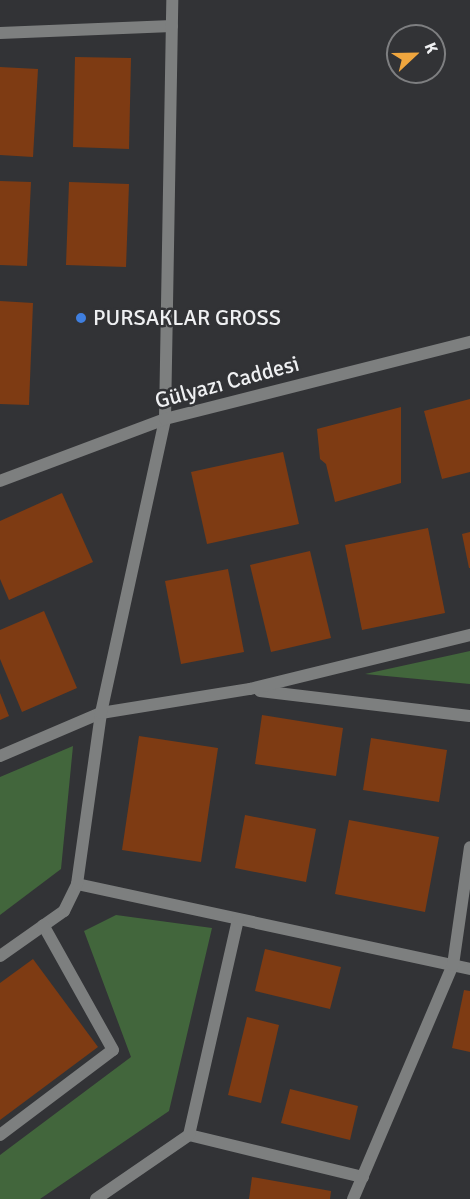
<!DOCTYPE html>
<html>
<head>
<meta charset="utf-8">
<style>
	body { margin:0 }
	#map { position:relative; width:470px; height:1199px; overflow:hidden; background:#323336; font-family:Signika,sans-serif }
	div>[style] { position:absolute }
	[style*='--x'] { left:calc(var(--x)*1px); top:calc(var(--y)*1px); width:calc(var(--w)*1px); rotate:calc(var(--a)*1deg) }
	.green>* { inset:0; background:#42663c }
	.building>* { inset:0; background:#7e3b13 }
	.minor>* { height:12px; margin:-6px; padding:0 6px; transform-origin:6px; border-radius:6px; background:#7d7f7f }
	.tertiary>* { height:12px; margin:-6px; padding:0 6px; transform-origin:6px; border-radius:6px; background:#7d7f7f }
	.dots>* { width:16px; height:16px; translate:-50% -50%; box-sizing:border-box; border:3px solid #323336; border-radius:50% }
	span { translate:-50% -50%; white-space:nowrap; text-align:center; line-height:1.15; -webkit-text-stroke:5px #323336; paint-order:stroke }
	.poi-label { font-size:22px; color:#eff0f2 }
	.left { translate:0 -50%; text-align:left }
	.street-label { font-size:22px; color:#eff0f2 }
	.north { position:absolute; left:386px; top:24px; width:60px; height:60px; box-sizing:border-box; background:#323336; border:2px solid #7e7f81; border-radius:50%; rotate:68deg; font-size:16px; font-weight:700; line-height:24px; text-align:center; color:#eff0f2 }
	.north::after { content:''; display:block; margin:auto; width:21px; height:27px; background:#f0a63e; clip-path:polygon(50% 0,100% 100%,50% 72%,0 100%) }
</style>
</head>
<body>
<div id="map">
	<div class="green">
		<i style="clip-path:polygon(470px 651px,470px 684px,365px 674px)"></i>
		<i style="clip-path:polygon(73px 746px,61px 869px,0 915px,0 777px)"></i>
		<i style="clip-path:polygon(116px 915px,212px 928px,169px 1111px,40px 1199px,0 1199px,0 1155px,131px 1057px,84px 931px)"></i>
	</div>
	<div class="building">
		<i style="clip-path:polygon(75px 57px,131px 58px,129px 149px,73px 147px)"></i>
		<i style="clip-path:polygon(0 67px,38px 69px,33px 157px,0 155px)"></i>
		<i style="clip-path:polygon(0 181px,31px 182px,27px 266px,0 265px)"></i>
		<i style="clip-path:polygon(69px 182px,129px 184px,126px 267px,66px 265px)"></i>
		<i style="clip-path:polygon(0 301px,33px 303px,29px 405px,0 404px)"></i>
		<i style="clip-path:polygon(470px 399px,470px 472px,442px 479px,424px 411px)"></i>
		<i style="clip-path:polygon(401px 407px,401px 483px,335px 502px,326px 464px,320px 459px,317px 429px)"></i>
		<i style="clip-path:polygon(283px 452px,299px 524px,207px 544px,191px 472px)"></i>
		<i style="clip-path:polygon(62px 493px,93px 562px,9px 600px,0 579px,0 521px)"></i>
		<i style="clip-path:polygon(428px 528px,445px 613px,362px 630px,345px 545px)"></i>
		<i style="clip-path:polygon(470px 532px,470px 568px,469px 568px,462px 534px)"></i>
		<i style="clip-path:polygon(310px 551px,331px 638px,271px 652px,250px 565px)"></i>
		<i style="clip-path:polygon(228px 569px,244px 652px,181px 664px,165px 581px)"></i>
		<i style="clip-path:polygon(44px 611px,77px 688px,22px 712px,0 659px,0 630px)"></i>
		<i style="clip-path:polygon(0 693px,9px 716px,0 720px)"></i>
		<i style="clip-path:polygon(262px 715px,343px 728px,336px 776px,255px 764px)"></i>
		<i style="clip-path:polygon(139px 736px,218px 748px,201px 862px,122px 850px)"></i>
		<i style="clip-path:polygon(371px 738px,447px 750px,439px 802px,363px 790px)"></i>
		<i style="clip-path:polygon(245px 815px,316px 829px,306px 882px,235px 868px)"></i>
		<i style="clip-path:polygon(349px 820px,439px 837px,425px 912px,335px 894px)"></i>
		<i style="clip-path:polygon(265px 949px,341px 967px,330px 1009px,255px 991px)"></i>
		<i style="clip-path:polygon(33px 959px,98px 1047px,0 1120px,0 983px)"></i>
		<i style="clip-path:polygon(464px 990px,470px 991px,470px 1052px,452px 1048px)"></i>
		<i style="clip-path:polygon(247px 1017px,279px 1025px,261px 1103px,228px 1095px)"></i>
		<i style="clip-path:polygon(290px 1089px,358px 1106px,350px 1140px,281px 1123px)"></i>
		<i style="clip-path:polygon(252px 1177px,331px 1191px,330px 1199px,249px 1199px)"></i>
	</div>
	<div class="minor">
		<i style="--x:0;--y:33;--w:172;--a:-2.3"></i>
		<i style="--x:260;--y:691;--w:211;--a:6.8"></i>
		<i style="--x:0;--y:756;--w:110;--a:-23.1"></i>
		<i style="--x:101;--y:713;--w:151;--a:-9.2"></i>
		<i style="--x:250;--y:689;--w:227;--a:-13.8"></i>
		<i style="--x:77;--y:884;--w:402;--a:12.2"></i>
		<i style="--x:0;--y:956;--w:78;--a:-35.1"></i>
		<i style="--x:64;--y:911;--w:30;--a:-64"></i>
		<i style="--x:77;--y:884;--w:173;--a:-82"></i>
		<i style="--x:101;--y:713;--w:301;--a:-77.7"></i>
		<i style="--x:165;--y:419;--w:419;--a:-89"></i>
		<i style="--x:0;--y:1135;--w:141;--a:-37"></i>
		<i style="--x:113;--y:1050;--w:143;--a:-119.2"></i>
		<i style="--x:189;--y:1135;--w:179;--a:13.6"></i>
		<i style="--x:96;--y:1199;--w:113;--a:-34.5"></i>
		<i style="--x:189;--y:1135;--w:221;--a:-77.2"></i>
		<i style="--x:353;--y:1199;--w:254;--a:-66.9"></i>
		<i style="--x:453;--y:965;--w:119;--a:-81.8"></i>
	</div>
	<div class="tertiary">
		<i style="--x:0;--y:481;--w:176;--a:-20.6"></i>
		<i style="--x:165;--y:419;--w:315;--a:-14.2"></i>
	</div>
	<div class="dots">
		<i style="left:81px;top:318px;background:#3f7fe0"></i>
	</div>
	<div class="poi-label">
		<span class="left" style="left:93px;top:318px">PURSAKLAR GROSS</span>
	</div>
	<div class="street-label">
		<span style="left:227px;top:382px;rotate:-15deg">Gülyazı Caddesi</span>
	</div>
	<div class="north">K</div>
</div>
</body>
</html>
